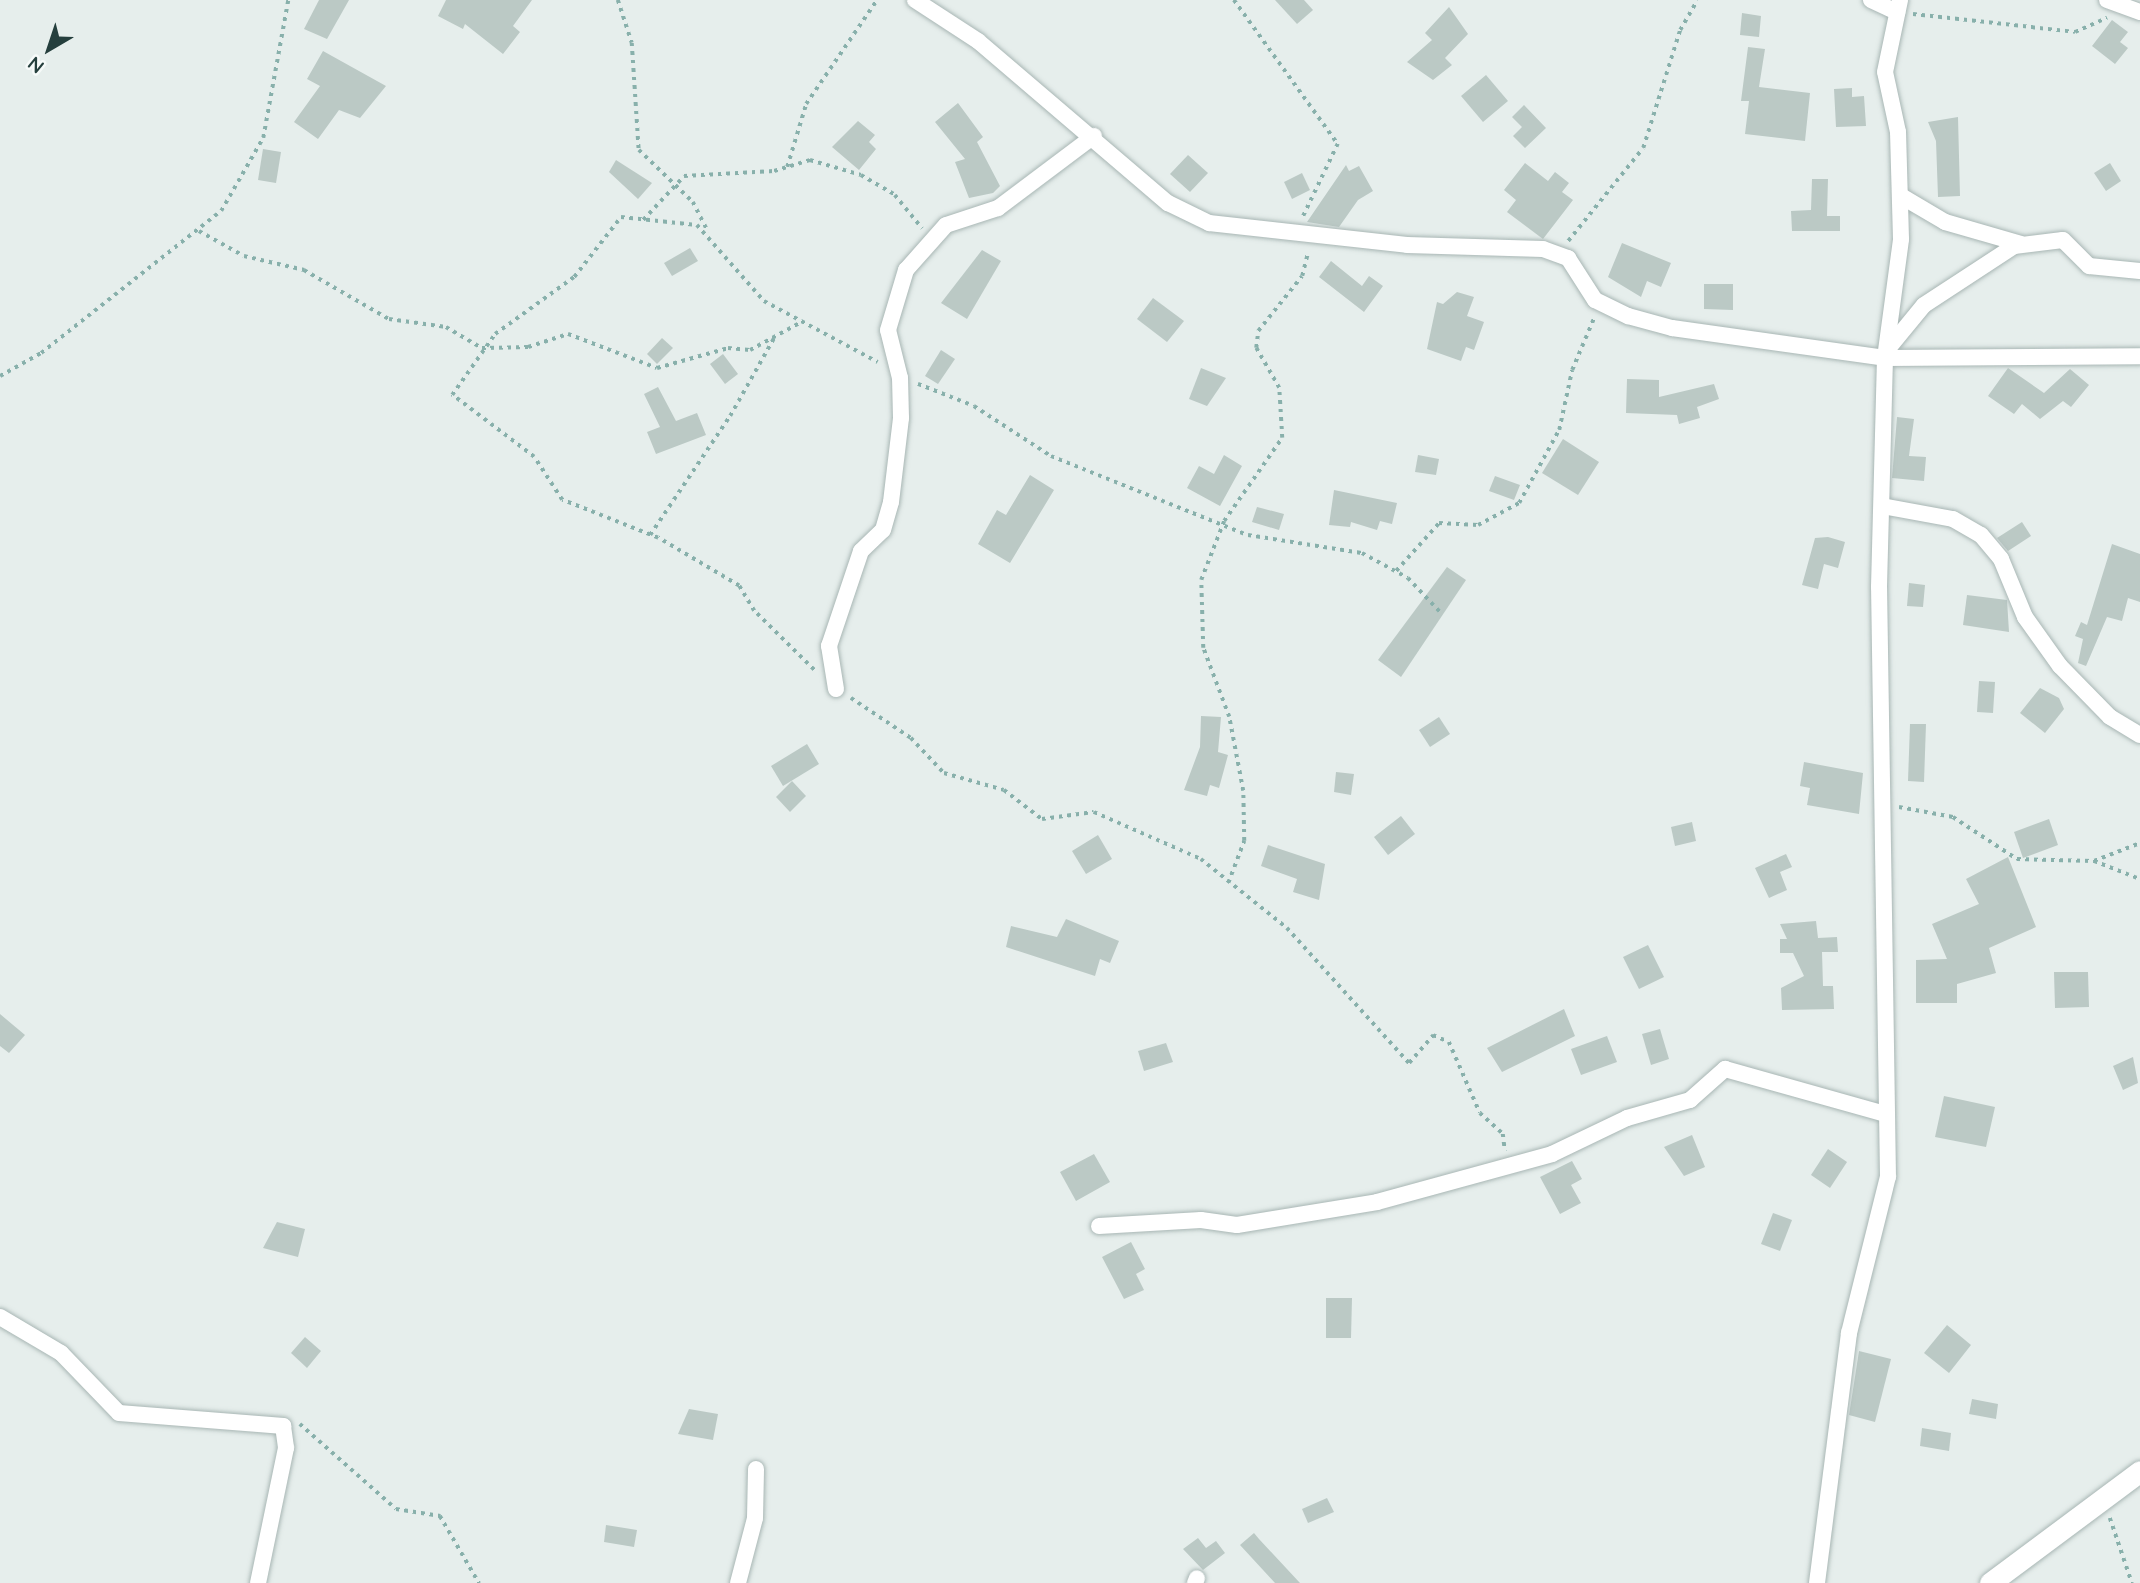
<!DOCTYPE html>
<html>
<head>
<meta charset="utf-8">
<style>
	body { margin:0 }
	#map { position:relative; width:2140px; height:1583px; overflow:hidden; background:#e6eeec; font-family:Quicksand,sans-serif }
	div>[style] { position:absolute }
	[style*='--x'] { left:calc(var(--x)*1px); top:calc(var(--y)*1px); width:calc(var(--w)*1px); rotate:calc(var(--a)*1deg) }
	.building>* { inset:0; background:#bbc9c5 }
	.path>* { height:3.5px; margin-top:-1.75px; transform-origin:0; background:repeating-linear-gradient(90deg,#88b0ab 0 3.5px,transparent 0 8.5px) }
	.roads { filter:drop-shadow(0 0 2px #a8b6b4) drop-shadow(0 0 2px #a8b6b4) }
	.minor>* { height:16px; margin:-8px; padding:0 8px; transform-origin:8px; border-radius:8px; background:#fff }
	.secondary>* { height:21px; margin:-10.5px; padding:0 10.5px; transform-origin:10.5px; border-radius:10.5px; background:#fff }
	span { translate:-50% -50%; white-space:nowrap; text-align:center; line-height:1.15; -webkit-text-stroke:6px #f6faf9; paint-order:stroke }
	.north { position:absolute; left:14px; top:14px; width:70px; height:70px; -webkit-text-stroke:5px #f6faf9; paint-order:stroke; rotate:219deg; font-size:19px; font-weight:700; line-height:28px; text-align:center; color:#253f3d }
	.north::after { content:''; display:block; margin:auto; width:24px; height:32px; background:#253f3d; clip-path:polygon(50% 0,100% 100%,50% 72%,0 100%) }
</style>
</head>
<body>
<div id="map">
	<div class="building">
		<i style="clip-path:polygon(319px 0,349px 0,327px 39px,304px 29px)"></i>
		<i style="clip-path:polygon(446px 0,532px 0,513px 26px,520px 32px,503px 54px,465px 24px,463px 29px,438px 16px)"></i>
		<i style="clip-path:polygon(1275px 0,1304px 0,1313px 10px,1297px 24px)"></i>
		<i style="clip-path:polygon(1449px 7px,1468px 34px,1445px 58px,1452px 65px,1433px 80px,1407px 62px,1432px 40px,1425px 33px)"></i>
		<i style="clip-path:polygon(1742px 13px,1761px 16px,1759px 37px,1740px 35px)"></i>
		<i style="clip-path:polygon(2112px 20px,2128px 32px,2120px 42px,2128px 48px,2115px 64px,2092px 46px)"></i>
		<i style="clip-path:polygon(1748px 47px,1765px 49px,1759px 87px,1810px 93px,1805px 141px,1745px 134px,1749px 101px,1741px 101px)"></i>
		<i style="clip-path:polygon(323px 51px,386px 86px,360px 118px,339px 110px,318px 139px,294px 122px,320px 86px,307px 79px)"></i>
		<i style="clip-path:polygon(1486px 75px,1508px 101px,1483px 122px,1461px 96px)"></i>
		<i style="clip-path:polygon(1852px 88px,1852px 97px,1864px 96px,1866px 126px,1836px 127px,1834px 89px)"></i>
		<i style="clip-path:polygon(958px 103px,983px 137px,977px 142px,1000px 186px,993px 193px,969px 198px,955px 162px,965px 159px,935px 122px)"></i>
		<i style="clip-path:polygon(1524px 105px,1546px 128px,1525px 148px,1513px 136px,1522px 127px,1512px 117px)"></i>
		<i style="clip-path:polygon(1958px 117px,1960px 196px,1938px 197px,1936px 141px,1928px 122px)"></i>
		<i style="clip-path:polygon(858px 121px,875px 135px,869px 142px,876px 149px,859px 170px,832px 147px)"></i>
		<i style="clip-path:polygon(263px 149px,281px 152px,276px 183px,258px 180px)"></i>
		<i style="clip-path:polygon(1188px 155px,1208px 173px,1190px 192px,1170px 174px)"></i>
		<i style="clip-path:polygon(616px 160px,652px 183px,638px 199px,609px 172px)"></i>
		<i style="clip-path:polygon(1525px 163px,1548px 181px,1555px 172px,1569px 183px,1562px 192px,1573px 200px,1543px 239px,1507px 212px,1516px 200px,1504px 190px)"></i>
		<i style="clip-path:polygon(2110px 163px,2121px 181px,2106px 191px,2094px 173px)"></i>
		<i style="clip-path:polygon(1346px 165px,1349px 171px,1359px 166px,1373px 191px,1358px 200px,1339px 227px,1307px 222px)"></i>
		<i style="clip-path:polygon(1302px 173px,1310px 190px,1292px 199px,1284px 182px)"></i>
		<i style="clip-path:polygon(1812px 179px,1828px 179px,1827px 216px,1840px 216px,1840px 231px,1792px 231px,1791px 211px,1811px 210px)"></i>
		<i style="clip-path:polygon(1622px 243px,1671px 263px,1661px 287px,1647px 281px,1641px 297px,1608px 277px)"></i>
		<i style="clip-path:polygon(690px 248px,698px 261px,672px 276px,664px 263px)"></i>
		<i style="clip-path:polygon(982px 250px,1001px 261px,967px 319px,941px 303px)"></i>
		<i style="clip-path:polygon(1331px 261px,1362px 286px,1369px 276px,1383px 286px,1364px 312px,1319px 277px)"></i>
		<i style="clip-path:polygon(1704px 284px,1733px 284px,1733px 310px,1704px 309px)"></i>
		<i style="clip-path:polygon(1457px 292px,1474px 297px,1467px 316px,1484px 322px,1474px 350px,1466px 347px,1461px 361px,1427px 349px,1437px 302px,1443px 304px)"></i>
		<i style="clip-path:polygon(1153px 298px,1184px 321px,1167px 342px,1137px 319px)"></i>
		<i style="clip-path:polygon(662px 338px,673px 348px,657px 364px,647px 354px)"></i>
		<i style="clip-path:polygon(941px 350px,955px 359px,938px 384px,925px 376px)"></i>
		<i style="clip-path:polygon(723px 354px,738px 374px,725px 384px,710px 364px)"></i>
		<i style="clip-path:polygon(1201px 368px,1226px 378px,1207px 406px,1189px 399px)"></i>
		<i style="clip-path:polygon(2008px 368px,2044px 393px,2070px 369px,2089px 385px,2071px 407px,2063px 401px,2040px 419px,2022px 404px,2014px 414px,1988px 396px)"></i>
		<i style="clip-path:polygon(1627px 379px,1659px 380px,1659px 397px,1714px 384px,1719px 399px,1697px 407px,1700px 418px,1679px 424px,1677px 415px,1626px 413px)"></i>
		<i style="clip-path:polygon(658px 387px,676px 421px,697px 413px,706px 435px,656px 454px,647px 432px,660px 427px,644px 394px)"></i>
		<i style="clip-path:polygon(1897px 417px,1914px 419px,1909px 456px,1926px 457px,1924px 481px,1892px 478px)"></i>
		<i style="clip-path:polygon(1563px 439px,1599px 462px,1578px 495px,1542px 473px)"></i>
		<i style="clip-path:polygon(1224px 455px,1242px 466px,1220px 506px,1187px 488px,1199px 466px,1214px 474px)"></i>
		<i style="clip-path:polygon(1418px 455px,1439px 459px,1436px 475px,1415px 472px)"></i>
		<i style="clip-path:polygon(1030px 475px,1054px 490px,1010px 563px,978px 544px,997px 510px,1006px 515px)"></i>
		<i style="clip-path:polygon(1495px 476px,1520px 485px,1514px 500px,1489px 491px)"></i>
		<i style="clip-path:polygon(1334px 490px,1397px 503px,1392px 524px,1380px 521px,1377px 530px,1351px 522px,1350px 527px,1329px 525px)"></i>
		<i style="clip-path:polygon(1257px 507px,1284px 514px,1279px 530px,1252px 522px)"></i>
		<i style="clip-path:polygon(2022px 522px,2031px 536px,2008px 551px,1997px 538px)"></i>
		<i style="clip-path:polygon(1828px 537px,1845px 542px,1838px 568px,1824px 564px,1818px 589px,1802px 585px,1815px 538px)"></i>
		<i style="clip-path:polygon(2112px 544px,2140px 554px,2140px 602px,2128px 598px,2122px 621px,2107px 617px,2086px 666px,2078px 663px,2083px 639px,2075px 636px,2081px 622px,2087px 625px)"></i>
		<i style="clip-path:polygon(1447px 567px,1466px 580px,1401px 677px,1378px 660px)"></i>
		<i style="clip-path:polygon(1909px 583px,1925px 585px,1923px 607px,1907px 606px)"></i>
		<i style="clip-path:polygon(1967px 595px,2007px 600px,2009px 632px,1963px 625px)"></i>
		<i style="clip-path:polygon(1979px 681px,1995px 682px,1993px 713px,1977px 712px)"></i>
		<i style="clip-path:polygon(2040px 688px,2059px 698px,2064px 709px,2045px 733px,2020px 713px)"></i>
		<i style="clip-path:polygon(1201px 716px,1221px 717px,1218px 752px,1228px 755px,1219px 788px,1210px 785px,1207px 796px,1184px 790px,1200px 747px)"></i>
		<i style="clip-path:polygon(1439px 717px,1450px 734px,1430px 747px,1419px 730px)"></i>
		<i style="clip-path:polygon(1910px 724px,1926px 724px,1924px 782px,1908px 781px)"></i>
		<i style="clip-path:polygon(807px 744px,819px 764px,783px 786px,771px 766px)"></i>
		<i style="clip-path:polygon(1804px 762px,1863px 773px,1859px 814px,1807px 805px,1810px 788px,1800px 786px)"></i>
		<i style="clip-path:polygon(1336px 772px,1354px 774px,1351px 795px,1334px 792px)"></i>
		<i style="clip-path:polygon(792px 781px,806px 796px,790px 812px,776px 797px)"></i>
		<i style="clip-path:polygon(1401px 816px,1415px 834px,1388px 855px,1374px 837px)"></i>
		<i style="clip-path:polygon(2049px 819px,2058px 845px,2023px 858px,2014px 832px)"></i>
		<i style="clip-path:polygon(1692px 822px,1696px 841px,1675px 846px,1671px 827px)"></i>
		<i style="clip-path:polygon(1098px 835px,1112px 859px,1086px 874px,1072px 851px)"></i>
		<i style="clip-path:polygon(1268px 845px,1325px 864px,1319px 900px,1293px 892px,1297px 879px,1261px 866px)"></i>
		<i style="clip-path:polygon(1786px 854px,1792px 867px,1780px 872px,1787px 890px,1769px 898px,1755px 868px)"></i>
		<i style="clip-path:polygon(2008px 857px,2036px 927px,1989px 948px,1996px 973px,1957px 984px,1957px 1003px,1916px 1003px,1916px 960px,1947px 959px,1932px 924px,1979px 904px,1966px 879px)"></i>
		<i style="clip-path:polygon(1066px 919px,1119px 941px,1110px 963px,1100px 959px,1095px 976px,1006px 947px,1011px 926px,1057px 937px)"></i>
		<i style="clip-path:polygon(1816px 921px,1818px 938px,1837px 937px,1838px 952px,1822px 952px,1823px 986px,1833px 986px,1834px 1009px,1782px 1010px,1781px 988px,1804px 976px,1793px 953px,1780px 953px,1780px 939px,1787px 939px,1780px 924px)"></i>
		<i style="clip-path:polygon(1648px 945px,1664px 977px,1639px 989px,1623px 957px)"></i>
		<i style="clip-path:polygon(2054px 972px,2088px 972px,2089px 1007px,2055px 1008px)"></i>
		<i style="clip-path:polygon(1564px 1009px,1575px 1036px,1502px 1072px,1487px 1048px)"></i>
		<i style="clip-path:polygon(0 1014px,25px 1035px,9px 1053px,0 1046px)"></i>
		<i style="clip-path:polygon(1660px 1029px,1669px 1059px,1651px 1065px,1642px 1034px)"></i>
		<i style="clip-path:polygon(1607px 1036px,1617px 1062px,1581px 1075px,1571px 1049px)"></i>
		<i style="clip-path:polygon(1166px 1043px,1173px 1062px,1144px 1071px,1138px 1051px)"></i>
		<i style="clip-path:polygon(2133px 1057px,2138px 1083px,2123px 1090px,2113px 1066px)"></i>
		<i style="clip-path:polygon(1944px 1096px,1995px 1107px,1986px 1147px,1935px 1137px)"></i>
		<i style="clip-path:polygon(1692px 1135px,1705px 1167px,1684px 1176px,1664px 1147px)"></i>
		<i style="clip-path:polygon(1828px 1149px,1847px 1162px,1830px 1188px,1811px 1175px)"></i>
		<i style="clip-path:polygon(1094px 1154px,1110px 1182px,1076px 1201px,1060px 1172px)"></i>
		<i style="clip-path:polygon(1572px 1161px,1582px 1179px,1571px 1185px,1581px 1203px,1560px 1214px,1540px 1177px)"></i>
		<i style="clip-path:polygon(1773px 1213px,1792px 1220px,1780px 1251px,1761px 1244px)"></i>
		<i style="clip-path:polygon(277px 1222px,305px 1229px,298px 1257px,263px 1248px)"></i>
		<i style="clip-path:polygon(1131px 1242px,1145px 1269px,1136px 1274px,1144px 1290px,1124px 1299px,1102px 1257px)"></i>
		<i style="clip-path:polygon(1326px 1298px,1352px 1298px,1351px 1338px,1326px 1338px)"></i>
		<i style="clip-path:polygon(1947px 1325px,1971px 1345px,1949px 1373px,1924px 1353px)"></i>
		<i style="clip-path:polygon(305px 1337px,321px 1351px,307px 1368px,291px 1353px)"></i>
		<i style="clip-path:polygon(1859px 1351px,1891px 1359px,1875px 1422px,1849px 1415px)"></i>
		<i style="clip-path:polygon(1972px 1399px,1998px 1404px,1996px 1419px,1969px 1414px)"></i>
		<i style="clip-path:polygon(689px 1409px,718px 1414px,713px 1440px,678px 1434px)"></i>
		<i style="clip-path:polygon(1922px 1428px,1951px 1433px,1949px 1451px,1920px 1446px)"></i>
		<i style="clip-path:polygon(1327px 1498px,1334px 1512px,1308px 1523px,1302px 1509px)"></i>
		<i style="clip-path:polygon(606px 1525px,637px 1530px,634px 1547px,604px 1542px)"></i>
		<i style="clip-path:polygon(1254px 1533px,1259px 1539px,1300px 1583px,1275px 1583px,1240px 1545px)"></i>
		<i style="clip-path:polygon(1198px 1538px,1206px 1548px,1216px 1541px,1225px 1553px,1203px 1570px,1183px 1549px)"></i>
	</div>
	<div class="path">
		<i style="--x:618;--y:0;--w:45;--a:72"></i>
		<i style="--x:632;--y:43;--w:107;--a:86.3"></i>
		<i style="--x:639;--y:150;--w:75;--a:43.9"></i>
		<i style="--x:693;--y:202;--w:34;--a:63"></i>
		<i style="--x:1234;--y:0;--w:178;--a:54.2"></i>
		<i style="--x:1338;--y:144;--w:81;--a:115.6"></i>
		<i style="--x:1913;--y:14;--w:163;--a:6.3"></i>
		<i style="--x:2075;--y:32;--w:35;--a:-24"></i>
		<i style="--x:787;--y:167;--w:66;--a:-73.2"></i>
		<i style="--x:806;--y:104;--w:126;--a:-55.7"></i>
		<i style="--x:643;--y:220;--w:60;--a:-47"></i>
		<i style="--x:684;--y:176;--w:90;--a:-3.2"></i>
		<i style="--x:774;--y:171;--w:38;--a:-17"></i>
		<i style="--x:810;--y:160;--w:53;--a:16.4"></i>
		<i style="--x:861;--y:175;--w:39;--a:30"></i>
		<i style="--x:895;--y:195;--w:43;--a:50.7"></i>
		<i style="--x:199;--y:231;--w:51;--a:29.1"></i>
		<i style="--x:244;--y:256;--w:62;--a:13.1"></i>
		<i style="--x:304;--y:270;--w:98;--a:30"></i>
		<i style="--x:389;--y:319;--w:58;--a:8"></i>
		<i style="--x:446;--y:327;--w:42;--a:30.3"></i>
		<i style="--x:482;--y:348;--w:46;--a:-1.2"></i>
		<i style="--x:528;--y:347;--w:42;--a:-18"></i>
		<i style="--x:568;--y:334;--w:95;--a:20.9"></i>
		<i style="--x:657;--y:368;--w:74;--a:-15.7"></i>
		<i style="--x:728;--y:348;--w:22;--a:5"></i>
		<i style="--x:750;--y:350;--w:60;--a:-28.7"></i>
		<i style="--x:1568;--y:241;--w:119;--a:-51.1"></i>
		<i style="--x:1643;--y:148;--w:124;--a:-72.6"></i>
		<i style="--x:1680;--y:30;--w:34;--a:-60"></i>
		<i style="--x:0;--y:376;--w:47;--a:-29.3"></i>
		<i style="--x:41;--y:353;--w:229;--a:-38.3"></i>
		<i style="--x:221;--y:211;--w:84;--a:-60.1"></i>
		<i style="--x:263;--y:138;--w:140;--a:-79.7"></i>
		<i style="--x:918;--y:384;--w:60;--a:21.4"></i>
		<i style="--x:974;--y:406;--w:92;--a:33"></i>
		<i style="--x:1051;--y:456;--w:212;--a:21.9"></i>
		<i style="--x:1248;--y:535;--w:115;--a:9"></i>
		<i style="--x:1362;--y:553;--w:52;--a:28.5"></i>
		<i style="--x:1408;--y:578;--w:50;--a:46.6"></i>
		<i style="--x:650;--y:535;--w:143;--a:-56.1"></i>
		<i style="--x:730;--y:416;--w:90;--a:-60.6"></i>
		<i style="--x:1396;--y:571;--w:64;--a:-48.1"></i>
		<i style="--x:1439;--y:523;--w:39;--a:3"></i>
		<i style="--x:1478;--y:525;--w:47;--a:-28.2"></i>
		<i style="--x:1519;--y:503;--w:83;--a:-61.3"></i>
		<i style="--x:1559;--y:430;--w:61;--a:-77.8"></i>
		<i style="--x:1572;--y:370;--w:56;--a:-67.1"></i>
		<i style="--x:814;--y:670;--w:84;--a:-135.5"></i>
		<i style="--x:754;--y:611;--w:29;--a:-121"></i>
		<i style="--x:739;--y:586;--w:94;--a:-149.3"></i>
		<i style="--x:658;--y:538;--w:103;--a:-158.4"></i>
		<i style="--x:562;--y:500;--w:51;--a:-123.1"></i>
		<i style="--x:534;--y:457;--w:103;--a:-142.9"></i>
		<i style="--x:452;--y:395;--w:75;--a:-54.8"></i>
		<i style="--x:495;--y:334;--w:97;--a:-35.8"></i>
		<i style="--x:574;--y:277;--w:76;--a:-51.9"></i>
		<i style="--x:621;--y:217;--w:76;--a:6"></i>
		<i style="--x:697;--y:225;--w:101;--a:48.6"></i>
		<i style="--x:764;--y:301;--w:129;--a:28.2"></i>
		<i style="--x:851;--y:698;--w:72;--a:33.7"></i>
		<i style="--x:911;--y:738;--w:48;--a:46.7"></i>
		<i style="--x:944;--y:773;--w:62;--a:15.8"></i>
		<i style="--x:1004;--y:790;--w:48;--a:37.3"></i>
		<i style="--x:1042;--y:819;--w:52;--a:-7.7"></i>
		<i style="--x:1094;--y:812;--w:117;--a:23.7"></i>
		<i style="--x:1201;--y:859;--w:110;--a:38.7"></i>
		<i style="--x:1287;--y:928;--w:182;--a:47.9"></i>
		<i style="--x:1409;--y:1063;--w:37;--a:-49"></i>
		<i style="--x:1433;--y:1035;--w:17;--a:24"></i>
		<i style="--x:1449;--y:1042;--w:77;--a:66.4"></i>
		<i style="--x:1480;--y:1113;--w:31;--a:42"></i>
		<i style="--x:1503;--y:1134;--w:17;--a:83"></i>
		<i style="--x:1899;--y:807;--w:55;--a:10.5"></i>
		<i style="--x:1953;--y:817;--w:77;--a:33.3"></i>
		<i style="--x:2017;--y:859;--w:77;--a:1.5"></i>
		<i style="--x:2094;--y:861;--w:49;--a:21.4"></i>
		<i style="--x:2094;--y:861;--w:49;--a:-21.4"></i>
		<i style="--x:1228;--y:883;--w:45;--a:-69.1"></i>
		<i style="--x:1244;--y:841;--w:50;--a:-91.1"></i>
		<i style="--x:1243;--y:791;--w:75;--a:-100.7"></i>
		<i style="--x:1229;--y:717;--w:74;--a:-110.6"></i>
		<i style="--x:1203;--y:648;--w:68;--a:-91.7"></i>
		<i style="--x:1201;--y:580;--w:63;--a:-68.7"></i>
		<i style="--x:1224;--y:521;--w:101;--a:-55.1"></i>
		<i style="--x:1282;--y:438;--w:50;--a:-93.4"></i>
		<i style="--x:1279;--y:388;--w:46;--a:-119.9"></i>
		<i style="--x:1256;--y:348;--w:17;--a:-83"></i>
		<i style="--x:1258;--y:331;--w:70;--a:-51.3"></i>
		<i style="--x:1302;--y:276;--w:25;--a:-76"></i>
		<i style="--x:300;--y:1424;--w:128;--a:41.5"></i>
		<i style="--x:396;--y:1509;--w:45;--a:9"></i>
		<i style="--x:440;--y:1516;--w:78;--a:59.8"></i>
		<i style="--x:2110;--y:1518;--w:69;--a:71.3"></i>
	</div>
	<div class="roads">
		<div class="minor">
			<i style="--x:915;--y:0;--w:75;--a:33.1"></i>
			<i style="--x:978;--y:41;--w:250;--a:40.5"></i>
			<i style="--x:1168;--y:203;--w:46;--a:26"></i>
			<i style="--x:1209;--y:223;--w:199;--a:6.3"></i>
			<i style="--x:1407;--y:245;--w:136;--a:1.7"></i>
			<i style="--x:1543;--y:249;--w:27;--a:20"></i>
			<i style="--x:1568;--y:258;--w:50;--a:57.3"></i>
			<i style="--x:1595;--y:300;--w:37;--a:26"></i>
			<i style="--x:1628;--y:316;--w:46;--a:15.3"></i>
			<i style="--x:1672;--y:328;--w:215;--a:8"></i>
			<i style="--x:1885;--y:358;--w:255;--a:-0.4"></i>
			<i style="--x:1871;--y:0;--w:29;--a:25"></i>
			<i style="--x:2107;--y:0;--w:35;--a:20"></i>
			<i style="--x:1901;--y:196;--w:51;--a:30.6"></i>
			<i style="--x:1945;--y:222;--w:79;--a:16.1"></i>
			<i style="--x:1887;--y:350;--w:58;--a:-50.6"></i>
			<i style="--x:1924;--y:305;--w:108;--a:-33.2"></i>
			<i style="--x:2014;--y:246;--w:49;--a:-7"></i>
			<i style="--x:2063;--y:240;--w:37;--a:45"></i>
			<i style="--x:2089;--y:266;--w:51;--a:5.6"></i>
			<i style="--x:1882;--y:506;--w:72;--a:10.4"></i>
			<i style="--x:1953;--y:519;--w:32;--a:30"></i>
			<i style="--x:1981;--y:535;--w:31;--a:50"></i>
			<i style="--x:2001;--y:559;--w:63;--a:67.5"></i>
			<i style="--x:2025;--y:617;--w:60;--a:54.5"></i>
			<i style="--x:2060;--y:666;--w:71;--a:45.6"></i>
			<i style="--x:2110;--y:717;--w:35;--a:31"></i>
			<i style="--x:836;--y:689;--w:44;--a:-99.2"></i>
			<i style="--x:829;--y:646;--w:100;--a:-71.4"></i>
			<i style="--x:861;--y:551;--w:30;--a:-44"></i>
			<i style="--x:883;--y:530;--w:29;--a:-74"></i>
			<i style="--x:891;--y:502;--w:85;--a:-83.2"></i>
			<i style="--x:901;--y:418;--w:40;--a:-91.4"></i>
			<i style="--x:900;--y:378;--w:49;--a:-104"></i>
			<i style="--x:888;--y:330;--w:63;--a:-73.3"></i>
			<i style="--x:906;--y:270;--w:60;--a:-48.4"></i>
			<i style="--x:946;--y:225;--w:55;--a:-18.1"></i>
			<i style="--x:998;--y:208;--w:120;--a:-36.9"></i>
			<i style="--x:1099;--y:1226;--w:102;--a:-3.4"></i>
			<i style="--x:1201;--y:1220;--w:36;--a:8"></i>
			<i style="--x:1237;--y:1225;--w:142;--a:-9.3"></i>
			<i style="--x:1377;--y:1202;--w:181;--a:-15.3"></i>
			<i style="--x:1552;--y:1154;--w:83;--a:-25.6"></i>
			<i style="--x:1627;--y:1118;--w:66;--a:-15.9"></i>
			<i style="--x:1690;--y:1100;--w:47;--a:-41.5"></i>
			<i style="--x:1725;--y:1069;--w:166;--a:15.7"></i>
			<i style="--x:0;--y:1317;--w:71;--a:30.5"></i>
			<i style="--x:61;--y:1353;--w:83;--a:46"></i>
			<i style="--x:119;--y:1413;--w:165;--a:4.5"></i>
			<i style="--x:283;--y:1426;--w:22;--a:82"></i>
			<i style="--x:286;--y:1448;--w:138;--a:101.7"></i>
			<i style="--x:738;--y:1583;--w:67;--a:-75.3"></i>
			<i style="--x:755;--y:1518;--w:49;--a:-88.8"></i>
			<i style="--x:1195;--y:1583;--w:5;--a:-68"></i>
			<i style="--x:1817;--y:1583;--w:252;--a:-82.7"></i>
			<i style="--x:1849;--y:1333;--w:161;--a:-76"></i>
			<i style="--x:1888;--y:1177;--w:590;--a:-90.87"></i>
			<i style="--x:1879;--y:587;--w:229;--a:-88.5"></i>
			<i style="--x:1885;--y:358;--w:120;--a:-82.3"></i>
			<i style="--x:1901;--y:239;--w:107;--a:-91.6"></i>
			<i style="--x:1898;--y:132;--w:61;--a:-102.2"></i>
			<i style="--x:1885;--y:72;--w:74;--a:-78.2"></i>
		</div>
		<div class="secondary">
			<i style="--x:1990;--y:1583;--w:187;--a:-36.7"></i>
		</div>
	</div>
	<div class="north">N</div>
</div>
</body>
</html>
